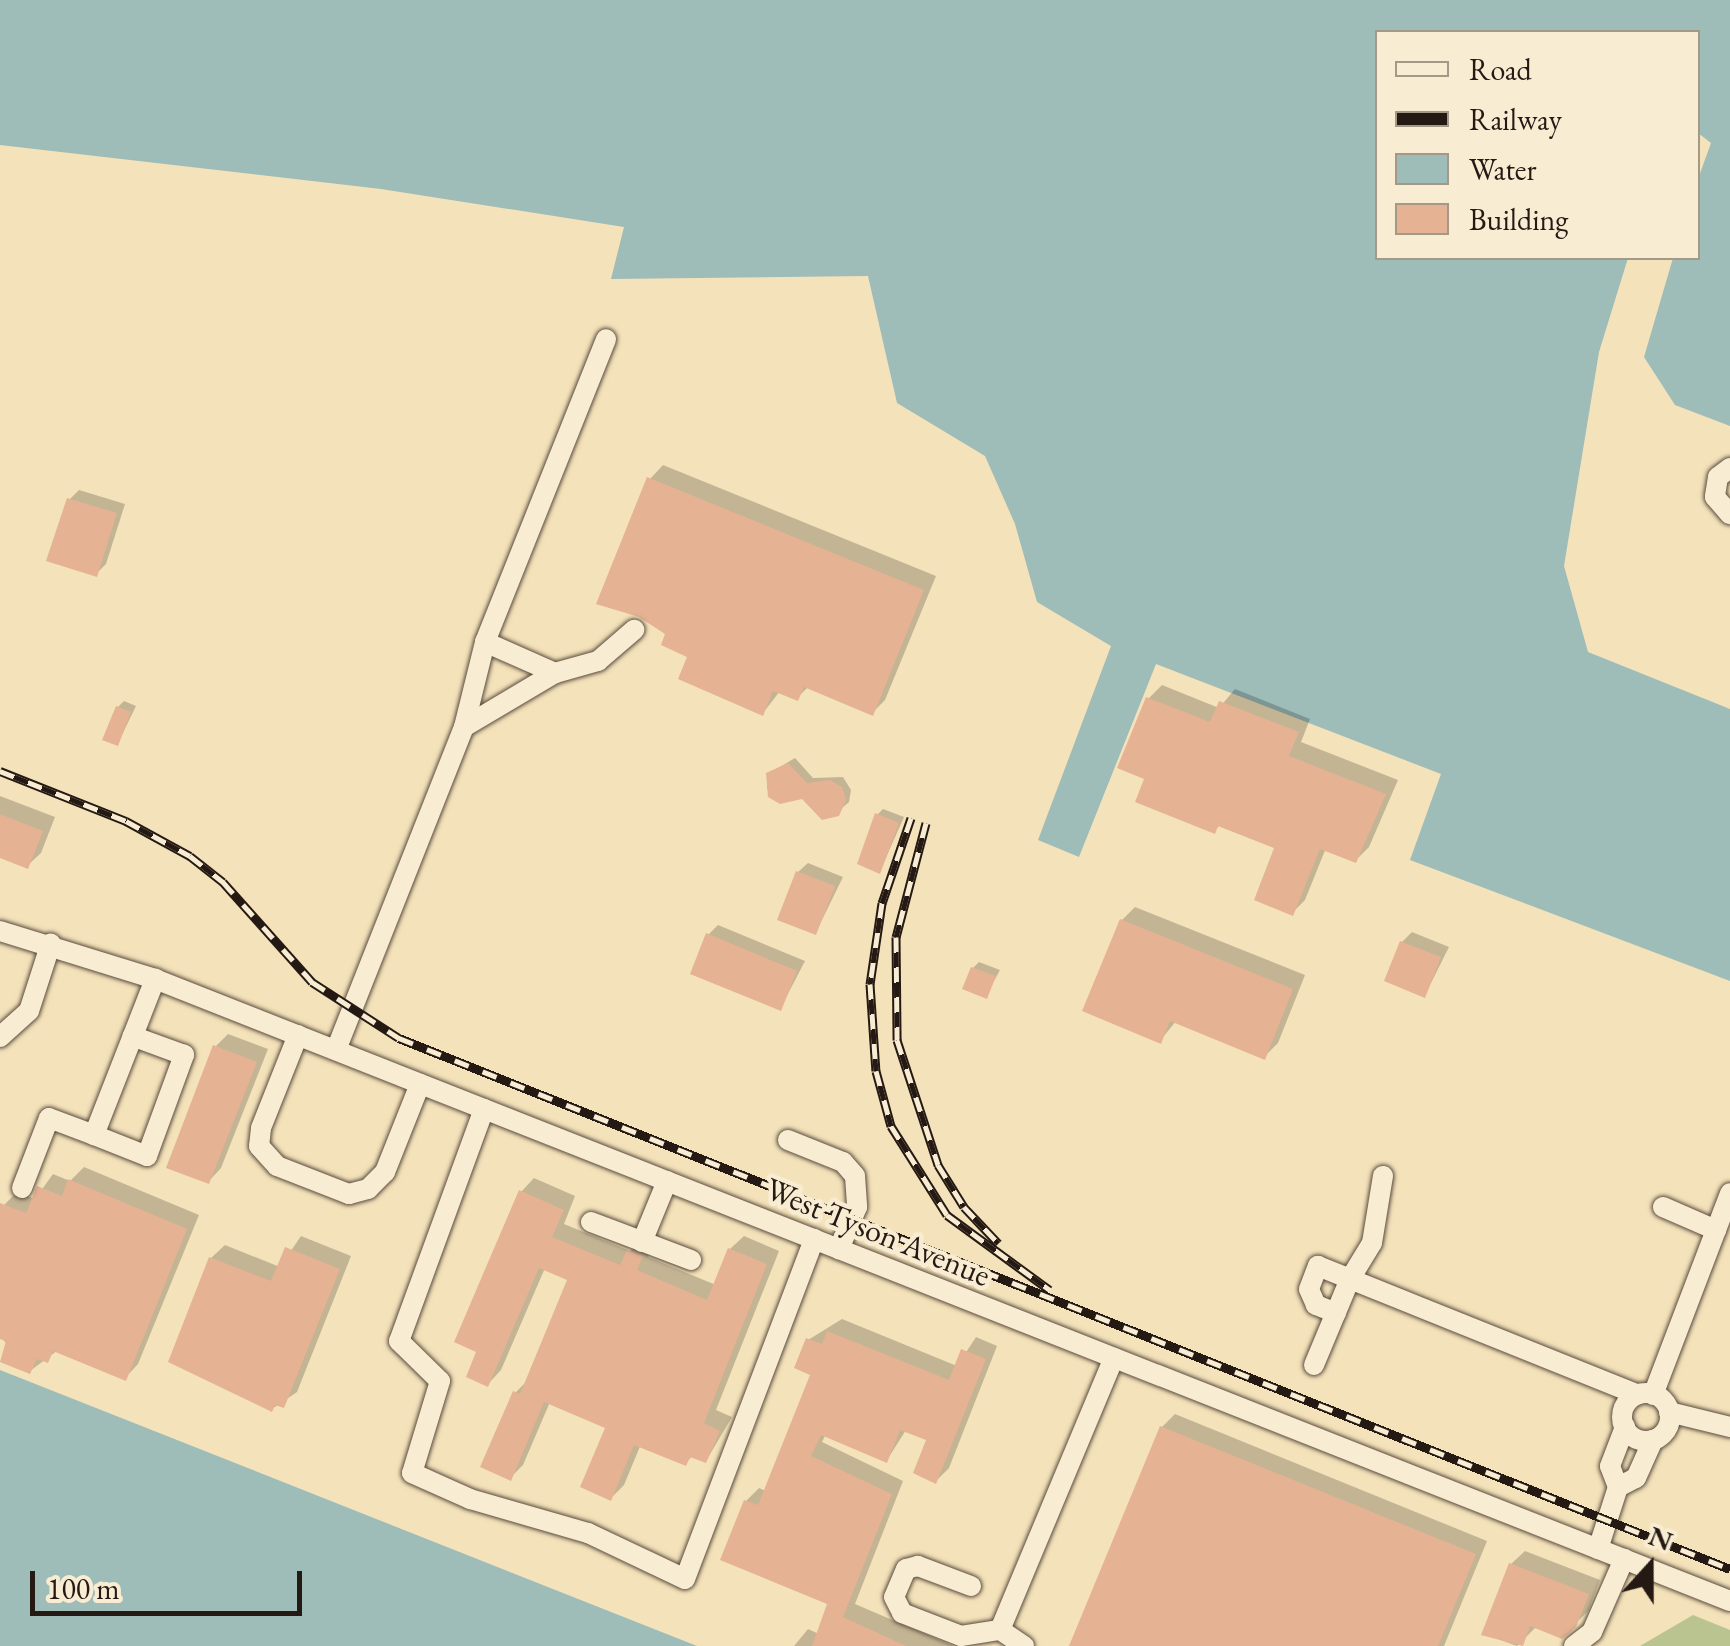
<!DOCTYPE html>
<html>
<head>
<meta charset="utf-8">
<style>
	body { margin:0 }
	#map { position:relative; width:1730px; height:1646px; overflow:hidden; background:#f4e2ba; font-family:"EB Garamond",serif }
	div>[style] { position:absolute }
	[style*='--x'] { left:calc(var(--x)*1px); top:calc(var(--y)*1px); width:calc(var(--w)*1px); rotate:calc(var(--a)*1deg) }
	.green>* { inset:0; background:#bac491 }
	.water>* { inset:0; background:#9ebcb8 }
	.shadow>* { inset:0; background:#0003 }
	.building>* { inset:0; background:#e5b293 }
	.roads { filter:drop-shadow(0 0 2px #594b3e) drop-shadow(0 0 2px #594b3e) }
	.minor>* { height:20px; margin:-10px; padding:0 10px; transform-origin:10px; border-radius:10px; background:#f8ecd2 }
	.minor>.ring { margin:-10px; padding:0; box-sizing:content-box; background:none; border:20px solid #f8ecd2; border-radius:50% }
	.rail>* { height:9px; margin-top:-4.5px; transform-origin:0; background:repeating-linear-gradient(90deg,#f8ecd2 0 15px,#251914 0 30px); box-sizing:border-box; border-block:2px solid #251914 }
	span { translate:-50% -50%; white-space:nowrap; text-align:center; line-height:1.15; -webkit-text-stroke:9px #f8ecd2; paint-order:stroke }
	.street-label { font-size:32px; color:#251914 }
	.legend { position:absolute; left:1375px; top:30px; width:325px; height:230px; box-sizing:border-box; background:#f8ecd2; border:2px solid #a49886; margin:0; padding:12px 18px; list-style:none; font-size:30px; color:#251914 }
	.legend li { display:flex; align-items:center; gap:20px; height:50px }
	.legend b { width:50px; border:2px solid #a49886 }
	.north { position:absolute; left:1600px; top:1516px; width:100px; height:100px; -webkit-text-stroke:8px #f8ecd2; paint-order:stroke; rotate:21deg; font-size:28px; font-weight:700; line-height:40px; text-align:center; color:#251914 }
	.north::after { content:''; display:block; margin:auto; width:35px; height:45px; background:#251914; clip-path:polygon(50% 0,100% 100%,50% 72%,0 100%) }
	.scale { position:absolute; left:30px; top:1571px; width:272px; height:45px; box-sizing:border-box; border:5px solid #251914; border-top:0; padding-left:12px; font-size:30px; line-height:35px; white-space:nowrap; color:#251914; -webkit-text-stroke:8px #f8ecd2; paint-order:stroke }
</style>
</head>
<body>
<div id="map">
	<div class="green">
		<i style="clip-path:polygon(1693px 1615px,1730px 1630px,1730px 1646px,1640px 1646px)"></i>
	</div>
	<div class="water">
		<i style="clip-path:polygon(0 0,1730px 0,1730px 426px,1675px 405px,1644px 357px,1673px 258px,1698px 258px,1698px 179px,1711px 143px,1698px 133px,1698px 32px,1378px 32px,1378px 258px,1628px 258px,1599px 352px,1564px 566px,1588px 652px,1730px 709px,1730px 981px,1410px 860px,1441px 774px,1156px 664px,1079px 857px,1038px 840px,1111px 646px,1037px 602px,1015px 524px,985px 456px,897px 403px,868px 276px,611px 279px,624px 227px,381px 189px,0 145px)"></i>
		<i style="clip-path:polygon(0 1370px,697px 1646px,0 1646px)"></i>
	</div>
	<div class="shadow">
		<i style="clip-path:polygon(663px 465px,936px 576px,885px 700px,872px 713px,808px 687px,797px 698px,780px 691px,763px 713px,668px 633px,650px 479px)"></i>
		<i style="clip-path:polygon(79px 490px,125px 504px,106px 564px,96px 574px,70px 499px)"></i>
		<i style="clip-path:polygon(1162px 685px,1219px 708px,1235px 689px,1310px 719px,1301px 742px,1398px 780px,1369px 847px,1356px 860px,1326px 848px,1305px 900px,1292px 913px,1277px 846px,1220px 825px,1214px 831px,1147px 778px,1148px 699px)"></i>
		<i style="clip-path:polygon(124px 701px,136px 706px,118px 743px,118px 707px)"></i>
		<i style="clip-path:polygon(795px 758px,813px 778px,843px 777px,851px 790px,849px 802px,842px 808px,803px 796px,774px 799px,767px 788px,768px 774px)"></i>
		<i style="clip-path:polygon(0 796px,55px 817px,41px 853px,27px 866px,0 856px)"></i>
		<i style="clip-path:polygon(883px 809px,904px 817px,880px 871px,877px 815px)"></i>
		<i style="clip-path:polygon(808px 863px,843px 877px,816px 932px,798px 872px)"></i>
		<i style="clip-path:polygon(1135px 907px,1305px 975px,1278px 1043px,1264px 1057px,1176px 1021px,1160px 1041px,1122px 920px)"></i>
		<i style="clip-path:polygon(718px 925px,805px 961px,780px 1009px,708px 935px)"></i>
		<i style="clip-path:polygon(1412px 932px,1449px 947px,1425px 995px,1402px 942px)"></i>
		<i style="clip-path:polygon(979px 962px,1000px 970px,986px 996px,973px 968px)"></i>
		<i style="clip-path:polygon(228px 1034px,268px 1049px,221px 1168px,208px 1182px,215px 1047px)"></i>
		<i style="clip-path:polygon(84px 1167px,199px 1215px,138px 1364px,125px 1378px,58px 1350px,30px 1371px,0 1336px,4px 1205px,17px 1192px,35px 1199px,53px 1174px,70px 1181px)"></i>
		<i style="clip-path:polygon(534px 1178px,575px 1196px,564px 1224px,630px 1251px,642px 1238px,654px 1243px,648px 1257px,716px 1285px,730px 1249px,744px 1236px,779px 1251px,716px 1410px,732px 1417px,706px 1461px,693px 1455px,686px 1463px,641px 1444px,624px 1485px,611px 1498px,608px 1426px,550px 1402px,523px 1465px,510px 1478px,515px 1393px,529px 1379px,570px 1279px,545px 1268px,501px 1370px,488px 1384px,480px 1350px,521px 1192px)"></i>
		<i style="clip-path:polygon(301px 1236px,351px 1256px,297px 1392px,272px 1409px,211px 1258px,225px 1245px,280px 1267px)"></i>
		<i style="clip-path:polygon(842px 1319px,957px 1366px,976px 1337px,997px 1346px,949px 1468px,936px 1481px,929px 1439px,906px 1430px,887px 1460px,826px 1434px,822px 1442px,903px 1481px,855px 1604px,953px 1646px,794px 1646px,808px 1629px,819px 1634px,831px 1603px,746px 1501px,759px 1488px,766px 1491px,813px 1374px,808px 1340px)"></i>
		<i style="clip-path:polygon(1175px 1414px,1487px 1541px,1444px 1646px,1072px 1646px,1162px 1427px)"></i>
		<i style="clip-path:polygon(1525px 1551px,1600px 1580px,1588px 1611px,1574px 1625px,1537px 1626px,1517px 1646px,1484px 1634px,1511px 1564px)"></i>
	</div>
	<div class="building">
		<i style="clip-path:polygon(647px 477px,924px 590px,873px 716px,804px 687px,798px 701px,773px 691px,763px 716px,678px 679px,687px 657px,661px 645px,665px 634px,639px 617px,596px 604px)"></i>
		<i style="clip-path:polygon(67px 498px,117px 513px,97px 577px,46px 561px)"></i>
		<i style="clip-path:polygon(1146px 697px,1210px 722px,1219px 701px,1299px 732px,1289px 756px,1386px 794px,1356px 863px,1320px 849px,1293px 916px,1254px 900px,1274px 848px,1218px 826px,1215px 834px,1135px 802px,1144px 779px,1117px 768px)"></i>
		<i style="clip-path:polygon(116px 706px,131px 712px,118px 746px,102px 740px)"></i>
		<i style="clip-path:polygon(788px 763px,807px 783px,830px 780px,842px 787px,846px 800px,839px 816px,822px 820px,802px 799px,780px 804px,768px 797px,766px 773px)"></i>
		<i style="clip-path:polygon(875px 813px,899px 823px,880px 874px,857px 864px)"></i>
		<i style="clip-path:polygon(0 814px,43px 831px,28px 869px,0 858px)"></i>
		<i style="clip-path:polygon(796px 871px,835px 886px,816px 935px,777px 920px)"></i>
		<i style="clip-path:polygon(1120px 919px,1293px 989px,1265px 1060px,1170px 1021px,1161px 1044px,1082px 1011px)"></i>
		<i style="clip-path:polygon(706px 933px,797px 971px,781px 1011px,690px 974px)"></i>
		<i style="clip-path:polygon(1400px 941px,1441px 957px,1425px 998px,1384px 981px)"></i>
		<i style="clip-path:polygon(971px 967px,996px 976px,987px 999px,962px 989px)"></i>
		<i style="clip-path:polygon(213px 1045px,257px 1062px,209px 1184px,166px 1168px)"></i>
		<i style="clip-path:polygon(68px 1179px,187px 1229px,126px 1381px,53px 1351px,48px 1363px,37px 1359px,30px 1374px,0 1362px,6px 1341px,0 1339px,0 1203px,26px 1213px,37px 1186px,62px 1196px)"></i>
		<i style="clip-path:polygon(519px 1190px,564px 1210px,552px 1237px,620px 1265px,627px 1250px,643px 1256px,637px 1270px,707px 1300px,728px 1248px,767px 1264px,704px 1423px,720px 1431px,706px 1463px,690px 1457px,686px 1466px,634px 1445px,611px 1501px,580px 1487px,605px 1428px,544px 1402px,511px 1481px,480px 1467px,513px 1391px,520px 1394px,567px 1280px,539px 1268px,488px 1387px,466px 1377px,476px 1352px,454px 1342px)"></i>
		<i style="clip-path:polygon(285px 1247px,340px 1269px,284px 1408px,275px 1405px,272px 1412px,168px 1362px,209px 1257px,271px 1281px)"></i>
		<i style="clip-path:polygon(827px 1331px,949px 1380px,961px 1349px,986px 1359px,936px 1484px,913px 1473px,926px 1440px,900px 1430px,887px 1463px,821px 1435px,811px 1456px,892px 1494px,843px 1617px,906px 1646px,812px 1646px,827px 1604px,720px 1560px,744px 1500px,758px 1505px,810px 1375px,794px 1368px,806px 1338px,822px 1344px)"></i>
		<i style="clip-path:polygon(1160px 1426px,1476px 1554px,1438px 1646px,1069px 1646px)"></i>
		<i style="clip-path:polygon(1509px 1563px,1589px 1594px,1576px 1627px,1562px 1639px,1530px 1626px,1523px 1646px,1481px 1635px)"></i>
	</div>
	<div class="roads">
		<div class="minor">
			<i style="--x:1730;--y:468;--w:15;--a:143"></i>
			<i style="--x:1718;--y:477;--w:20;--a:99"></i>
			<i style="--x:1715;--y:497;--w:23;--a:49"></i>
			<i style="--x:485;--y:642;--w:77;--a:23.9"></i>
			<i style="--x:464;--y:727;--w:88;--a:-76.1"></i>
			<i style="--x:485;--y:642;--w:326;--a:-68.2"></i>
			<i style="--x:0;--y:931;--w:162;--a:17.2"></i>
			<i style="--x:155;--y:979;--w:1693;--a:21.55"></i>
			<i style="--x:298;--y:1035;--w:100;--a:111.7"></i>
			<i style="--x:261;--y:1128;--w:18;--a:96"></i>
			<i style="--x:259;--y:1146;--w:27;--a:48"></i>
			<i style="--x:277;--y:1166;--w:77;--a:21.3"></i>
			<i style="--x:349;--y:1194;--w:20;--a:-15"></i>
			<i style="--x:368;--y:1189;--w:24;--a:-45"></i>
			<i style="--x:385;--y:1172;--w:95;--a:-68.3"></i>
			<i style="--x:0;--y:1037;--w:39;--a:-42"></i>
			<i style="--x:29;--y:1011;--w:71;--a:-72.1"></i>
			<i style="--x:336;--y:1050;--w:347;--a:-68.4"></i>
			<i style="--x:464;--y:727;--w:106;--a:-30.7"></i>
			<i style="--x:555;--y:673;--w:45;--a:-15.6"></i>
			<i style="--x:598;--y:661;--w:48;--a:-40.7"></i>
			<i style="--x:484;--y:1109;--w:247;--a:110.1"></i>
			<i style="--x:399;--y:1341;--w:57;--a:44.3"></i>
			<i style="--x:440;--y:1381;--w:96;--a:106.9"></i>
			<i style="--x:412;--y:1473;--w:64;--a:24.1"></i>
			<i style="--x:470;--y:1499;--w:123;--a:16.1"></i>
			<i style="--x:588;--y:1533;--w:107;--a:25.4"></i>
			<i style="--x:685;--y:1579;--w:364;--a:-69.2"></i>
			<i style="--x:94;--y:1135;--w:57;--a:21.6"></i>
			<i style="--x:147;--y:1156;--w:108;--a:-69.9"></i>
			<i style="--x:184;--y:1055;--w:55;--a:-159.9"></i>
			<i style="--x:788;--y:1140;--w:59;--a:21.8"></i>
			<i style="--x:843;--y:1162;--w:18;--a:49"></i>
			<i style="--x:855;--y:1176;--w:31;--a:86"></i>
			<i style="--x:857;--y:1207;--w:46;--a:113.2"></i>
			<i style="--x:22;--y:1188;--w:75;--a:-68.9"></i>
			<i style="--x:49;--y:1118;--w:48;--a:20.7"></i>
			<i style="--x:94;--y:1135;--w:168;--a:-68.6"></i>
			<i style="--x:1663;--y:1207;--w:58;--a:23.5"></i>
			<i style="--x:591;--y:1222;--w:107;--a:20.8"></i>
			<i style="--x:642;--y:1242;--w:66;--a:-67.7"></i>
			<i style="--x:1336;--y:1313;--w:22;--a:-158"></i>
			<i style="--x:1316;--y:1305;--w:17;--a:-114"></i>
			<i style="--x:1309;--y:1289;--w:25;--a:-69"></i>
			<i style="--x:1318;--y:1266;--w:35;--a:22"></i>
			<i style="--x:1350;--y:1279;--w:42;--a:-58.6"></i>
			<i style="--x:1372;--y:1243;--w:68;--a:-80.7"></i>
			<i style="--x:1314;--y:1365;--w:93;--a:-67.3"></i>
			<i style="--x:1350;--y:1279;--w:310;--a:21.9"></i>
			<i class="ring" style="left:1622px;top:1393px;width:28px;height:28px"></i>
			<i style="--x:1653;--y:1395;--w:216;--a:-69.1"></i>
			<i style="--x:1669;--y:1412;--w:63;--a:13.8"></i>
			<i style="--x:1618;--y:1487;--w:20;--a:-27"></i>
			<i style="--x:1636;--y:1478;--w:42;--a:-65.9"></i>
			<i style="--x:1598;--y:1549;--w:65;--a:-72.1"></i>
			<i style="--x:1618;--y:1487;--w:22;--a:-111"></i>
			<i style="--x:1610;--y:1466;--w:42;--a:-69"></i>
			<i style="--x:971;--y:1586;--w:57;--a:-159.3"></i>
			<i style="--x:918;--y:1566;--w:12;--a:166"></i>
			<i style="--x:906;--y:1569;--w:30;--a:113"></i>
			<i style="--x:894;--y:1597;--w:18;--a:63"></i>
			<i style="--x:902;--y:1613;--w:63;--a:21.3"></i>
			<i style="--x:961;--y:1636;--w:39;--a:-9"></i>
			<i style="--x:1024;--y:1646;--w:29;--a:-146"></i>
			<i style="--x:1000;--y:1630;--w:295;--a:-67.3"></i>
			<i style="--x:1574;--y:1646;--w:23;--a:-38"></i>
			<i style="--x:1592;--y:1632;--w:80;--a:-66.3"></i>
		</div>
	</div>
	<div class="rail">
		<i style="--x:0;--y:771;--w:136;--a:21.6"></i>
		<i style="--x:126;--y:821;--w:73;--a:28.7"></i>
		<i style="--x:190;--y:856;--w:42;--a:38.2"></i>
		<i style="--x:223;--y:882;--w:134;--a:48.3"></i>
		<i style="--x:312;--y:982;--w:103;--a:32.8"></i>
		<i style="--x:399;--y:1038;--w:1433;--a:21.75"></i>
		<i style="--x:911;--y:818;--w:90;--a:108.8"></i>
		<i style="--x:882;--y:903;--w:82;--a:98.4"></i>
		<i style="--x:870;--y:984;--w:87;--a:86.1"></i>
		<i style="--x:876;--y:1071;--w:57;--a:74.7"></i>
		<i style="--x:891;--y:1126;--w:105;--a:57.8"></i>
		<i style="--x:947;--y:1215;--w:127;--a:36.1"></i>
		<i style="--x:926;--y:823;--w:118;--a:104.7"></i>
		<i style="--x:896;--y:937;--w:103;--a:89.4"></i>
		<i style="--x:897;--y:1040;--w:132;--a:71.8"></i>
		<i style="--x:938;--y:1165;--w:49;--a:58.2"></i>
		<i style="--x:964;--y:1207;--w:50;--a:46.6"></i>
	</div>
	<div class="street-label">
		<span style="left:878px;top:1232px;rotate:22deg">West Tyson Avenue</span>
	</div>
	<ul class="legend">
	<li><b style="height:12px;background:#f8ecd2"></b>Road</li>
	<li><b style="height:12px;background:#251914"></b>Railway</li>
	<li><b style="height:28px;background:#9ebcb8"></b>Water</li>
	<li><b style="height:28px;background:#e5b293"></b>Building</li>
	</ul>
	<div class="north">N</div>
	<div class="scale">100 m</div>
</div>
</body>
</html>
